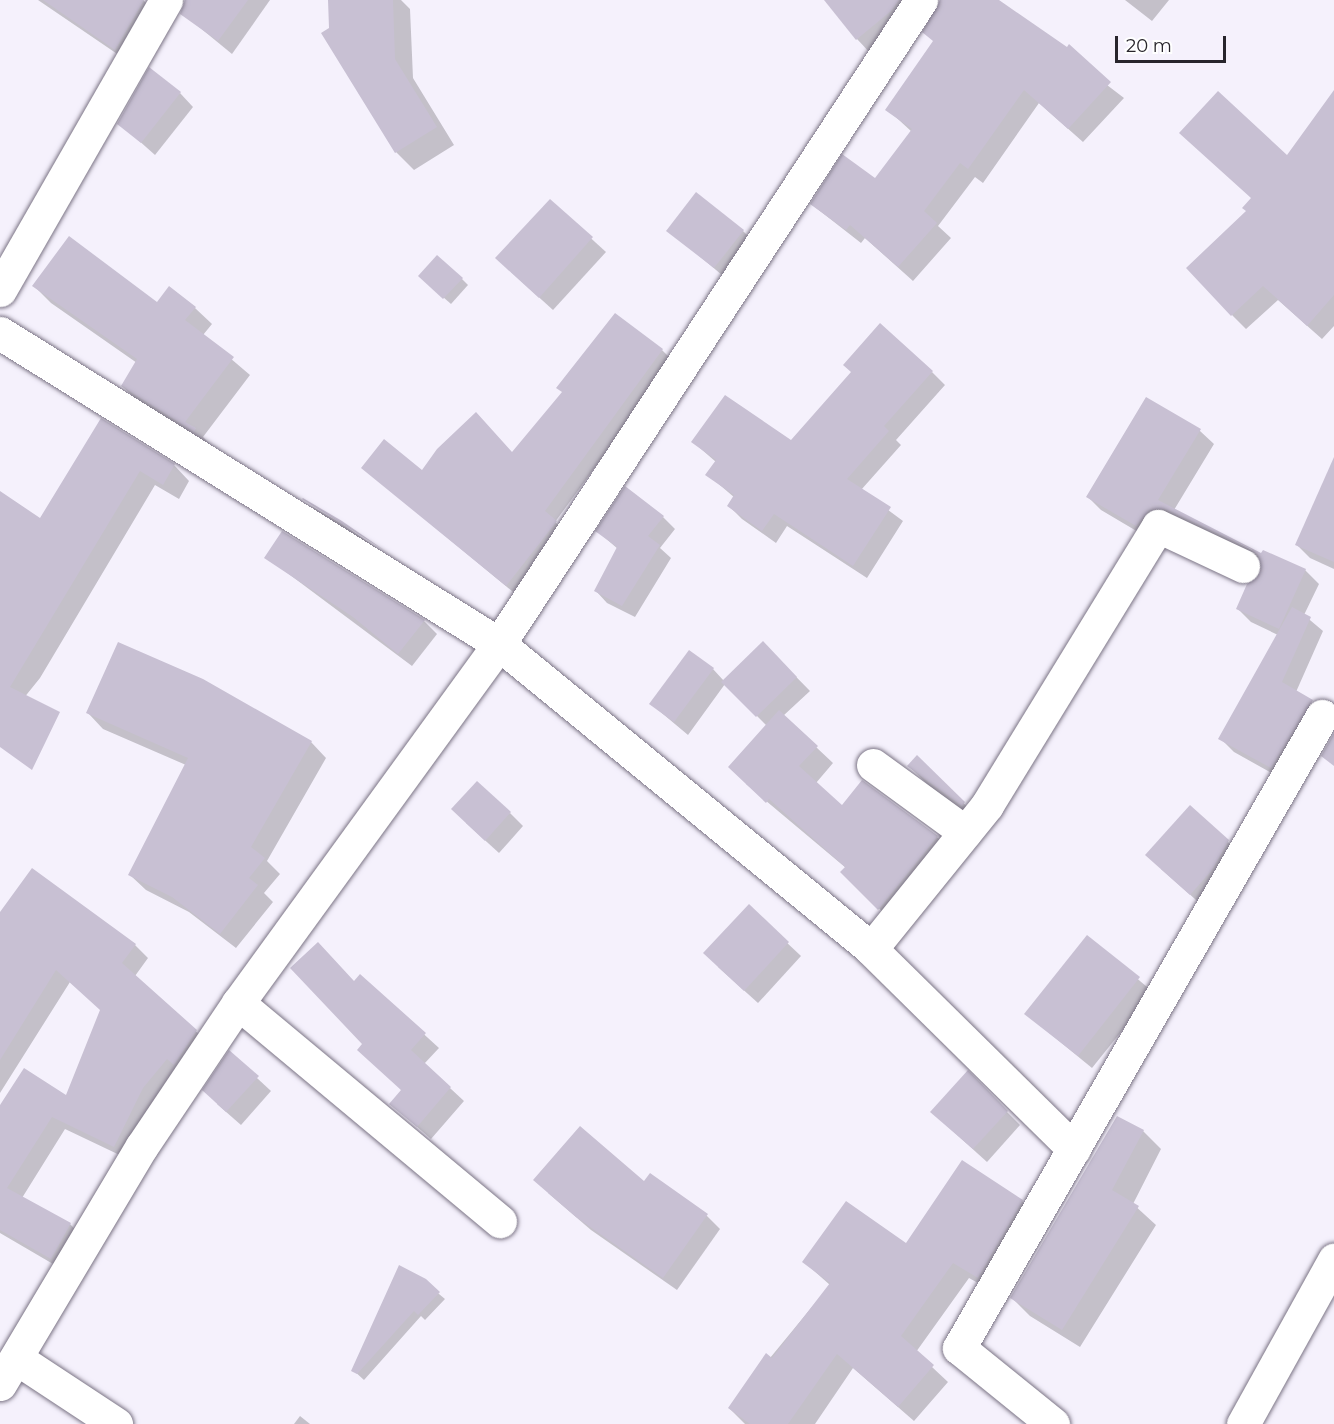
<!DOCTYPE html>
<html>
<head>
<meta charset="utf-8">
<style>
	body { margin:0 }
	#map { position:relative; width:1334px; height:1424px; overflow:hidden; background:#f5f1fc; font-family:Montserrat,sans-serif }
	div>[style] { position:absolute }
	[style*='--x'] { left:calc(var(--x)*1px); top:calc(var(--y)*1px); width:calc(var(--w)*1px); rotate:calc(var(--a)*1deg) }
	.shadow>* { inset:0; background:#0003 }
	.building>* { inset:0; background:#c8c0d3 }
	.roads { filter:drop-shadow(0 0 2px #7b7485) drop-shadow(0 0 2px #7b7485) }
	.minor>* { height:33px; margin:-16.5px; padding:0 16.5px; transform-origin:16.5px; border-radius:16.5px; background:#fff }
	span { translate:-50% -50%; white-space:nowrap; text-align:center; line-height:1.15; -webkit-text-stroke:4.5px #fff; paint-order:stroke }
	.scale { position:absolute; left:1115px; top:36px; width:111px; height:27px; box-sizing:border-box; border:3px solid #28252c; border-top:0; padding-left:8px; font-size:18px; line-height:21px; white-space:nowrap; color:#28252c; -webkit-text-stroke:4px #fff; paint-order:stroke }
</style>
</head>
<body>
<div id="map">
	<div class="shadow">
		<i style="clip-path:polygon(38px 0,143px 0,157px 13px,129px 62px)"></i>
		<i style="clip-path:polygon(186px 0,270px 0,232px 54px,182px 13px)"></i>
		<i style="clip-path:polygon(329px 0,401px 0,410px 9px,413px 78px,454px 145px,414px 170px,396px 152px,323px 33px,330px 29px)"></i>
		<i style="clip-path:polygon(849px 0,925px 0,871px 54px,857px 39px)"></i>
		<i style="clip-path:polygon(941px 0,996px 0,1124px 98px,1083px 142px,1039px 103px,983px 183px,975px 177px,938px 226px,951px 238px,913px 281px,865px 238px,861px 243px,811px 204px,876px 180px,912px 132px,887px 109px,934px 42px)"></i>
		<i style="clip-path:polygon(1125px 0,1169px 0,1152px 21px)"></i>
		<i style="clip-path:polygon(1334px 92px,1334px 326px,1322px 339px,1278px 300px,1246px 329px,1232px 315px,1248px 212px)"></i>
		<i style="clip-path:polygon(180px 93px,193px 107px,155px 155px,119px 123px)"></i>
		<i style="clip-path:polygon(550px 201px,606px 252px,553px 310px,511px 272px)"></i>
		<i style="clip-path:polygon(668px 230px,743px 231px,756px 244px,728px 280px)"></i>
		<i style="clip-path:polygon(462px 279px,468px 285px,451px 304px,426px 282px)"></i>
		<i style="clip-path:polygon(34px 286px,195px 308px,212px 324px,203px 335px,250px 375px,203px 437px,212px 446px,139px 402px,122px 386px,137px 363px,51px 303px)"></i>
		<i style="clip-path:polygon(662px 350px,673px 361px,555px 522px,567px 533px,518px 596px,363px 468px,422px 472px,513px 453px,563px 393px)"></i>
		<i style="clip-path:polygon(932px 372px,945px 385px,896px 440px,901px 445px,861px 490px,903px 521px,867px 578px,787px 526px,776px 543px,742px 519px,729px 506px,735px 498px,707px 474px,716px 462px,693px 442px,792px 442px)"></i>
		<i style="clip-path:polygon(1147px 399px,1200px 431px,1214px 444px,1174px 510px,1262px 555px,1305px 570px,1319px 584px,1304px 615px,1323px 631px,1296px 692px,1325px 714px,1284px 780px,1234px 752px,1220px 738px,1278px 635px,1251px 622px,1238px 609px,1262px 574px,1260px 559px,1180px 522px,1150px 539px,1101px 510px,1088px 497px)"></i>
		<i style="clip-path:polygon(102px 420px,174px 465px,189px 481px,179px 499px,155px 485px,40px 678px,15px 709px,0 698px,0 492px,41px 520px)"></i>
		<i style="clip-path:polygon(311px 506px,341px 523px,388px 556px,318px 512px)"></i>
		<i style="clip-path:polygon(1334px 508px,1334px 569px,1310px 558px,1297px 545px)"></i>
		<i style="clip-path:polygon(663px 517px,675px 529px,660px 548px,671px 558px,635px 617px,607px 603px,596px 591px,618px 549px,597px 531px)"></i>
		<i style="clip-path:polygon(266px 557px,424px 621px,437px 634px,412px 666px)"></i>
		<i style="clip-path:polygon(763px 643px,810px 691px,783px 716px,833px 763px,816px 783px,842px 807px,937px 837px,954px 853px,896px 925px,842px 872px,846px 868px,746px 784px,767px 726px,725px 684px,688px 735px,651px 704px,713px 669px,724px 681px)"></i>
		<i style="clip-path:polygon(88px 713px,311px 742px,326px 758px,267px 861px,280px 874px,264px 893px,273px 902px,236px 948px,189px 912px,146px 890px,130px 875px,186px 765px,103px 729px)"></i>
		<i style="clip-path:polygon(917px 758px,984px 823px,982px 825px,929px 786px,909px 766px)"></i>
		<i style="clip-path:polygon(510px 813px,523px 826px,499px 853px,466px 823px)"></i>
		<i style="clip-path:polygon(1228px 842px,1241px 855px,1204px 907px,1161px 869px)"></i>
		<i style="clip-path:polygon(749px 907px,801px 956px,758px 1003px,718px 967px)"></i>
		<i style="clip-path:polygon(0 915px,135px 945px,148px 958px,135px 976px,210px 1044px,128px 1159px,65px 1129px,22px 1198px,70px 1224px,83px 1238px,65px 1271px,0 1233px,0 1108px,66px 1097px,102px 1010px,70px 982px,0 1093px)"></i>
		<i style="clip-path:polygon(1088px 937px,1153px 992px,1092px 1068px,1026px 1014px)"></i>
		<i style="clip-path:polygon(360px 976px,439px 1048px,424px 1064px,464px 1101px,431px 1139px,391px 1104px,402px 1091px,364px 1044px,354px 982px)"></i>
		<i style="clip-path:polygon(229px 1052px,271px 1091px,241px 1125px,217px 1104px)"></i>
		<i style="clip-path:polygon(968px 1073px,1020px 1125px,987px 1162px,946px 1125px)"></i>
		<i style="clip-path:polygon(1143px 1131px,1161px 1149px,1133px 1204px,1156px 1225px,1080px 1347px,1030px 1316px,1011px 1297px)"></i>
		<i style="clip-path:polygon(644px 1184px,707px 1216px,720px 1229px,677px 1290px,591px 1230px,548px 1193px)"></i>
		<i style="clip-path:polygon(1022px 1201px,1037px 1217px,994px 1292px,969px 1278px,916px 1352px,948px 1382px,914px 1421px,853px 1368px,815px 1424px,745px 1424px,729px 1408px,830px 1285px,804px 1262px,906px 1246px)"></i>
		<i style="clip-path:polygon(415px 1274px,445px 1299px,425px 1320px,421px 1316px,364px 1380px,353px 1370px)"></i>
		<i style="clip-path:polygon(300px 1416px,310px 1424px,294px 1424px)"></i>
	</div>
	<div class="building">
		<i style="clip-path:polygon(43px 0,144px 0,115px 50px)"></i>
		<i style="clip-path:polygon(185px 0,248px 0,218px 41px,180px 14px)"></i>
		<i style="clip-path:polygon(328px 0,393px 0,395px 59px,437px 127px,395px 153px,321px 33px,329px 28px)"></i>
		<i style="clip-path:polygon(824px 0,899px 0,891px 11px,856px 40px)"></i>
		<i style="clip-path:polygon(940px 0,999px 0,1067px 47px,1069px 44px,1111px 82px,1068px 129px,1024px 90px,968px 169px,960px 163px,924px 211px,937px 223px,898px 267px,850px 225px,846px 230px,810px 204px,842px 154px,875px 178px,912px 129px,885px 110px,933px 41px,922px 32px)"></i>
		<i style="clip-path:polygon(149px 67px,181px 92px,141px 143px,117px 124px)"></i>
		<i style="clip-path:polygon(1334px 90px,1334px 295px,1307px 326px,1263px 286px,1231px 316px,1186px 268px,1246px 211px,1242px 208px,1251px 198px,1179px 133px,1218px 91px,1287px 155px)"></i>
		<i style="clip-path:polygon(696px 192px,744px 230px,714px 268px,666px 231px)"></i>
		<i style="clip-path:polygon(550px 199px,593px 237px,539px 298px,495px 258px)"></i>
		<i style="clip-path:polygon(69px 236px,157px 302px,169px 286px,196px 307px,185px 320px,234px 357px,185px 422px,196px 428px,194px 432px,121px 386px,137px 359px,32px 286px)"></i>
		<i style="clip-path:polygon(437px 255px,463px 278px,443px 299px,418px 276px)"></i>
		<i style="clip-path:polygon(615px 313px,663px 349px,545px 511px,557px 521px,506px 586px,361px 468px,384px 439px,422px 470px,437px 449px,476px 412px,512px 452px,562px 392px,556px 388px)"></i>
		<i style="clip-path:polygon(880px 323px,933px 371px,884px 426px,889px 431px,847px 479px,891px 507px,853px 566px,774px 514px,762px 531px,727px 506px,734px 495px,705px 475px,716px 460px,691px 442px,725px 395px,791px 440px,851px 372px,843px 365px)"></i>
		<i style="clip-path:polygon(1146px 397px,1201px 429px,1158px 500px,1261px 553px,1263px 550px,1306px 569px,1279px 629px,1236px 609px,1247px 584px,1260px 573px,1259px 556px,1251px 549px,1165px 509px,1149px 510px,1136px 526px,1086px 497px)"></i>
		<i style="clip-path:polygon(101px 418px,175px 464px,163px 485px,140px 471px,10px 687px,60px 712px,32px 770px,0 747px,0 491px,40px 518px)"></i>
		<i style="clip-path:polygon(1334px 457px,1334px 562px,1295px 545px)"></i>
		<i style="clip-path:polygon(625px 486px,664px 516px,648px 536px,660px 545px,622px 606px,594px 591px,617px 547px,595px 531px)"></i>
		<i style="clip-path:polygon(303px 498px,342px 521px,384px 550px,302px 499px)"></i>
		<i style="clip-path:polygon(282px 531px,425px 620px,398px 654px,353px 617px,264px 558px)"></i>
		<i style="clip-path:polygon(1292px 607px,1311px 617px,1282px 682px,1313px 700px,1271px 768px,1218px 739px)"></i>
		<i style="clip-path:polygon(763px 641px,797px 677px,756px 717px,721px 682px)"></i>
		<i style="clip-path:polygon(118px 642px,203px 679px,312px 741px,251px 847px,265px 858px,249px 878px,258px 885px,220px 934px,172px 897px,128px 875px,188px 758px,86px 713px)"></i>
		<i style="clip-path:polygon(689px 650px,714px 668px,674px 722px,649px 704px)"></i>
		<i style="clip-path:polygon(779px 710px,818px 746px,799px 766px,842px 805px,862px 780px,938px 836px,878px 910px,840px 872px,845px 867px,769px 799px,766px 803px,728px 767px)"></i>
		<i style="clip-path:polygon(1334px 733px,1334px 766px,1321px 756px)"></i>
		<i style="clip-path:polygon(917px 755px,965px 802px,962px 806px,907px 766px)"></i>
		<i style="clip-path:polygon(477px 781px,511px 812px,485px 841px,451px 809px)"></i>
		<i style="clip-path:polygon(1190px 805px,1229px 840px,1212px 870px,1190px 895px,1145px 855px)"></i>
		<i style="clip-path:polygon(32px 868px,136px 944px,122px 963px,197px 1030px,174px 1065px,167px 1059px,143px 1088px,114px 1147px,52px 1117px,7px 1188px,71px 1223px,51px 1259px,0 1230px,0 1105px,24px 1068px,66px 1095px,100px 1010px,56px 970px,0 1060px,0 912px)"></i>
		<i style="clip-path:polygon(749px 904px,789px 942px,744px 991px,703px 953px)"></i>
		<i style="clip-path:polygon(1087px 935px,1140px 977px,1078px 1056px,1024px 1014px)"></i>
		<i style="clip-path:polygon(318px 942px,354px 981px,360px 974px,426px 1033px,411px 1050px,451px 1087px,417px 1127px,389px 1104px,401px 1090px,357px 1050px,362px 1044px,290px 968px)"></i>
		<i style="clip-path:polygon(229px 1050px,259px 1076px,226px 1112px,202px 1090px)"></i>
		<i style="clip-path:polygon(968px 1070px,1008px 1111px,973px 1149px,930px 1112px)"></i>
		<i style="clip-path:polygon(1117px 1116px,1144px 1130px,1112px 1190px,1139px 1206px,1062px 1330px,1010px 1298px)"></i>
		<i style="clip-path:polygon(580px 1126px,644px 1181px,650px 1173px,708px 1214px,663px 1278px,576px 1217px,533px 1180px)"></i>
		<i style="clip-path:polygon(962px 1160px,1023px 1200px,978px 1278px,953px 1263px,901px 1336px,934px 1365px,898px 1407px,837px 1354px,788px 1424px,750px 1424px,728px 1408px,766px 1353px,772px 1358px,830px 1283px,802px 1262px,846px 1201px,906px 1243px)"></i>
		<i style="clip-path:polygon(399px 1265px,426px 1279px,440px 1292px,418px 1315px,414px 1311px,357px 1374px,351px 1371px)"></i>
	</div>
	<div class="roads">
		<div class="minor">
			<i style="--x:0;--y:290;--w:334;--a:-60.2"></i>
			<i style="--x:0;--y:333;--w:588;--a:31.93"></i>
			<i style="--x:499;--y:644;--w:481;--a:39.3"></i>
			<i style="--x:871;--y:949;--w:285;--a:44.6"></i>
			<i style="--x:873;--y:765;--w:114;--a:36.1"></i>
			<i style="--x:871;--y:949;--w:185;--a:-51.1"></i>
			<i style="--x:987;--y:805;--w:327;--a:-58.5"></i>
			<i style="--x:1158;--y:526;--w:94;--a:25.2"></i>
			<i style="--x:238;--y:1003;--w:341;--a:39.8"></i>
			<i style="--x:16;--y:1358;--w:120;--a:33.4"></i>
			<i style="--x:0;--y:1384;--w:277;--a:-59.2"></i>
			<i style="--x:142;--y:1146;--w:172;--a:-56.1"></i>
			<i style="--x:238;--y:1003;--w:444;--a:-54"></i>
			<i style="--x:499;--y:644;--w:770;--a:-56.76"></i>
			<i style="--x:1053;--y:1424;--w:121;--a:-141"></i>
			<i style="--x:959;--y:1348;--w:729;--a:-60.13"></i>
			<i style="--x:1243;--y:1424;--w:188;--a:-61"></i>
		</div>
	</div>
	<div class="scale">20 m</div>
</div>
</body>
</html>
